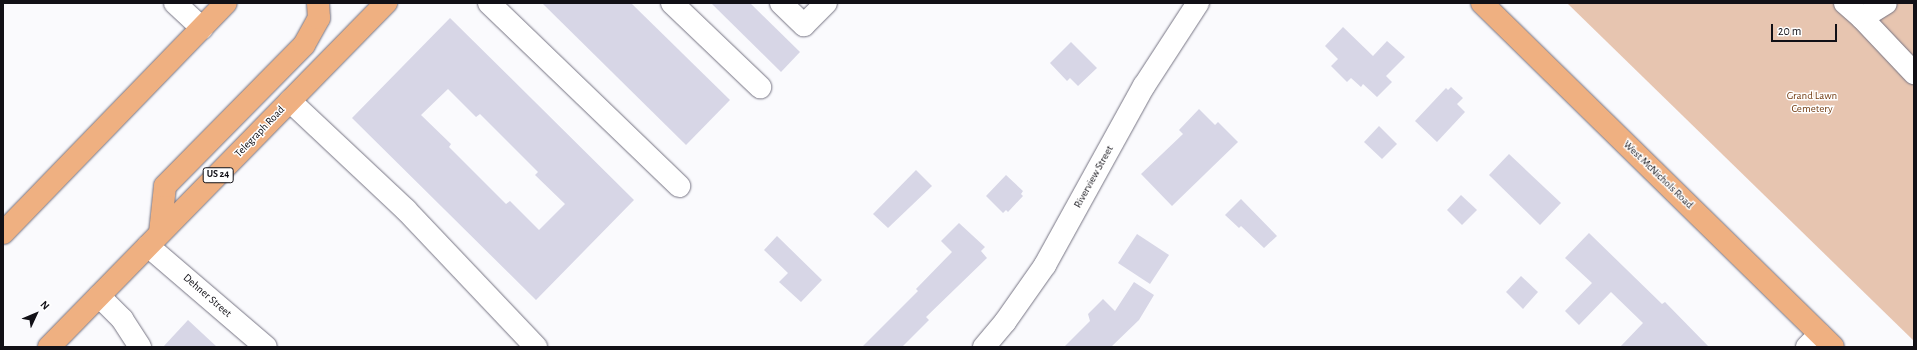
<!DOCTYPE html>
<html>
<head>
<meta charset="utf-8">
<style>
	body { margin:0 }
	#map { position:relative; width:1917px; height:350px; overflow:hidden; background:#fafafd; font-family:"Alegreya Sans",sans-serif }
	div>[style] { position:absolute }
	[style*='--x'] { left:calc(var(--x)*1px); top:calc(var(--y)*1px); width:calc(var(--w)*1px); rotate:calc(var(--a)*1deg) }
	.green>* { inset:0; background:#e7c5b0 }
	.building>* { inset:0; background:#d7d6e6 }
	.roads { filter:drop-shadow(0 0 1px #767483) drop-shadow(0 0 1px #767483) }
	.minor>* { height:22px; margin:-11px; padding:0 11px; transform-origin:11px; border-radius:11px; background:#fff }
	.major>* { height:22px; margin:-11px; padding:0 11px; transform-origin:11px; border-radius:11px; background:#efb081 }
	span { translate:-50% -50%; white-space:nowrap; text-align:center; line-height:1.15; -webkit-text-stroke:3px #fff; paint-order:stroke }
	.shield-label span { padding:1px 3px; background:#fff; border:1px solid; border-radius:3px; -webkit-text-stroke-width:0 }
	.shield-label { font-size:10px; color:#111016; font-weight:700 }
	.park-label { font-size:11px; color:#733c12 }
	.street-label { font-size:11px; color:#111016 }
	.frame { position:absolute; inset:0; border:4px solid #111016; pointer-events:none }
	.north { position:absolute; left:16px; top:294px; width:40px; height:40px; -webkit-text-stroke:3px #fff; paint-order:stroke; rotate:46deg; font-size:11px; font-weight:700; line-height:16px; text-align:center; color:#111016 }
	.north::after { content:''; display:block; margin:auto; width:14px; height:18px; background:#111016; clip-path:polygon(50% 0,100% 100%,50% 72%,0 100%) }
	.scale { position:absolute; left:1771px; top:24px; width:66px; height:18px; box-sizing:border-box; border:2px solid #111016; border-top:0; padding-left:5px; font-size:12px; line-height:14px; white-space:nowrap; color:#111016; -webkit-text-stroke:3px #fff; paint-order:stroke }
</style>
</head>
<body>
<div id="map">
	<div class="green">
		<i style="clip-path:polygon(1567px 3px,1914px 3px,1914px 341px)"></i>
	</div>
	<div class="building">
		<i style="clip-path:polygon(542px 3px,631px 3px,730px 100px,686px 145px)"></i>
		<i style="clip-path:polygon(711px 3px,750px 3px,800px 52px,781px 72px)"></i>
		<i style="clip-path:polygon(evenodd,450px 18px,634px 200px,536px 300px,352px 118px,450px 18px,448px 89px,476px 117px,480px 114px,538px 172px,535px 175px,565px 204px,539px 230px,510px 201px,506px 204px,449px 147px,451px 144px,421px 115px,448px 89px)"></i>
		<i style="clip-path:polygon(1343px 27px,1373px 56px,1387px 41px,1405px 57px,1386px 76px,1392px 82px,1377px 97px,1363px 84px,1361px 87px,1351px 78px,1347px 82px,1331px 66px,1338px 59px,1325px 46px)"></i>
		<i style="clip-path:polygon(1071px 42px,1097px 68px,1078px 86px,1070px 78px,1067px 81px,1050px 63px)"></i>
		<i style="clip-path:polygon(1451px 87px,1463px 98px,1457px 104px,1465px 112px,1437px 142px,1415px 121px,1446px 88px,1448px 90px)"></i>
		<i style="clip-path:polygon(1199px 109px,1215px 125px,1218px 122px,1238px 142px,1172px 206px,1141px 174px,1183px 134px,1179px 130px)"></i>
		<i style="clip-path:polygon(1379px 126px,1397px 144px,1382px 159px,1364px 142px)"></i>
		<i style="clip-path:polygon(1509px 154px,1561px 203px,1540px 225px,1489px 175px)"></i>
		<i style="clip-path:polygon(916px 170px,932px 186px,888px 228px,873px 214px)"></i>
		<i style="clip-path:polygon(1006px 175px,1023px 191px,1021px 194px,1023px 196px,1008px 212px,1006px 210px,1003px 213px,986px 196px)"></i>
		<i style="clip-path:polygon(1461px 195px,1477px 210px,1462px 225px,1447px 210px)"></i>
		<i style="clip-path:polygon(1241px 199px,1277px 236px,1264px 248px,1241px 226px,1239px 228px,1225px 215px)"></i>
		<i style="clip-path:polygon(959px 223px,985px 247px,981px 251px,987px 258px,926px 317px,929px 320px,902px 347px,862px 347px,918px 291px,916px 289px,952px 252px,941px 241px)"></i>
		<i style="clip-path:polygon(1589px 233px,1662px 304px,1665px 302px,1709px 347px,1620px 347px,1643px 323px,1611px 292px,1579px 325px,1565px 311px,1592px 283px,1565px 258px)"></i>
		<i style="clip-path:polygon(1137px 234px,1169px 255px,1150px 284px,1118px 263px)"></i>
		<i style="clip-path:polygon(777px 236px,822px 280px,801px 302px,779px 282px,788px 273px,764px 250px)"></i>
		<i style="clip-path:polygon(1521px 276px,1538px 292px,1523px 309px,1506px 292px)"></i>
		<i style="clip-path:polygon(1134px 282px,1154px 295px,1139px 320px,1111px 347px,1064px 347px,1090px 321px,1088px 314px,1103px 299px,1115px 311px)"></i>
		<i style="clip-path:polygon(188px 320px,217px 347px,163px 347px)"></i>
	</div>
	<div class="roads">
		<div class="minor">
			<i style="--x:175;--y:3;--w:37;--a:43"></i>
			<i style="--x:489;--y:3;--w:264;--a:43.9"></i>
			<i style="--x:672;--y:3;--w:122;--a:43.7"></i>
			<i style="--x:781;--y:3;--w:32;--a:44"></i>
			<i style="--x:804;--y:25;--w:31;--a:-45"></i>
			<i style="--x:1845;--y:3;--w:23;--a:41"></i>
			<i style="--x:1862;--y:18;--w:76;--a:46.6"></i>
			<i style="--x:1862;--y:18;--w:28;--a:-32"></i>
			<i style="--x:290;--y:101;--w:159;--a:43.2"></i>
			<i style="--x:406;--y:210;--w:189;--a:46.5"></i>
			<i style="--x:148;--y:246;--w:155;--a:40.6"></i>
			<i style="--x:99;--y:296;--w:33;--a:45"></i>
			<i style="--x:122;--y:319;--w:33;--a:57"></i>
			<i style="--x:984;--y:347;--w:33;--a:-50"></i>
			<i style="--x:1005;--y:322;--w:70;--a:-54.9"></i>
			<i style="--x:1045;--y:265;--w:205;--a:-61.1"></i>
			<i style="--x:1144;--y:86;--w:99;--a:-57"></i>
			<i style="--x:1807;--y:347;--w:18;--a:-45"></i>
		</div>
		<div class="major">
			<i style="--x:1482;--y:3;--w:491;--a:44.4"></i>
			<i style="--x:3;--y:233;--w:320;--a:-45.9"></i>
			<i style="--x:160;--y:233;--w:47;--a:-83.9"></i>
			<i style="--x:165;--y:186;--w:198;--a:-45.4"></i>
			<i style="--x:304;--y:45;--w:31;--a:-61"></i>
			<i style="--x:319;--y:18;--w:15;--a:-94"></i>
			<i style="--x:49;--y:347;--w:482;--a:-45.6"></i>
		</div>
	</div>
	<div class="shield-label">
		<span style="left:218px;top:175px">US 24</span>
	</div>
	<div class="park-label">
		<span style="left:1812px;top:103px">Grand Lawn<br>Cemetery</span>
	</div>
	<div class="street-label">
		<span style="left:260px;top:132px;rotate:-46deg">Telegraph Road</span>
		<span style="left:1658px;top:175px;rotate:44deg">West McNichols Road</span>
		<span style="left:1094px;top:177px;rotate:-61deg">Riverview Street</span>
		<span style="left:207px;top:296px;rotate:41deg">Dehner Street</span>
	</div>
	<div class="frame"></div>
	<div class="north">N</div>
	<div class="scale">20 m</div>
</div>
</body>
</html>
